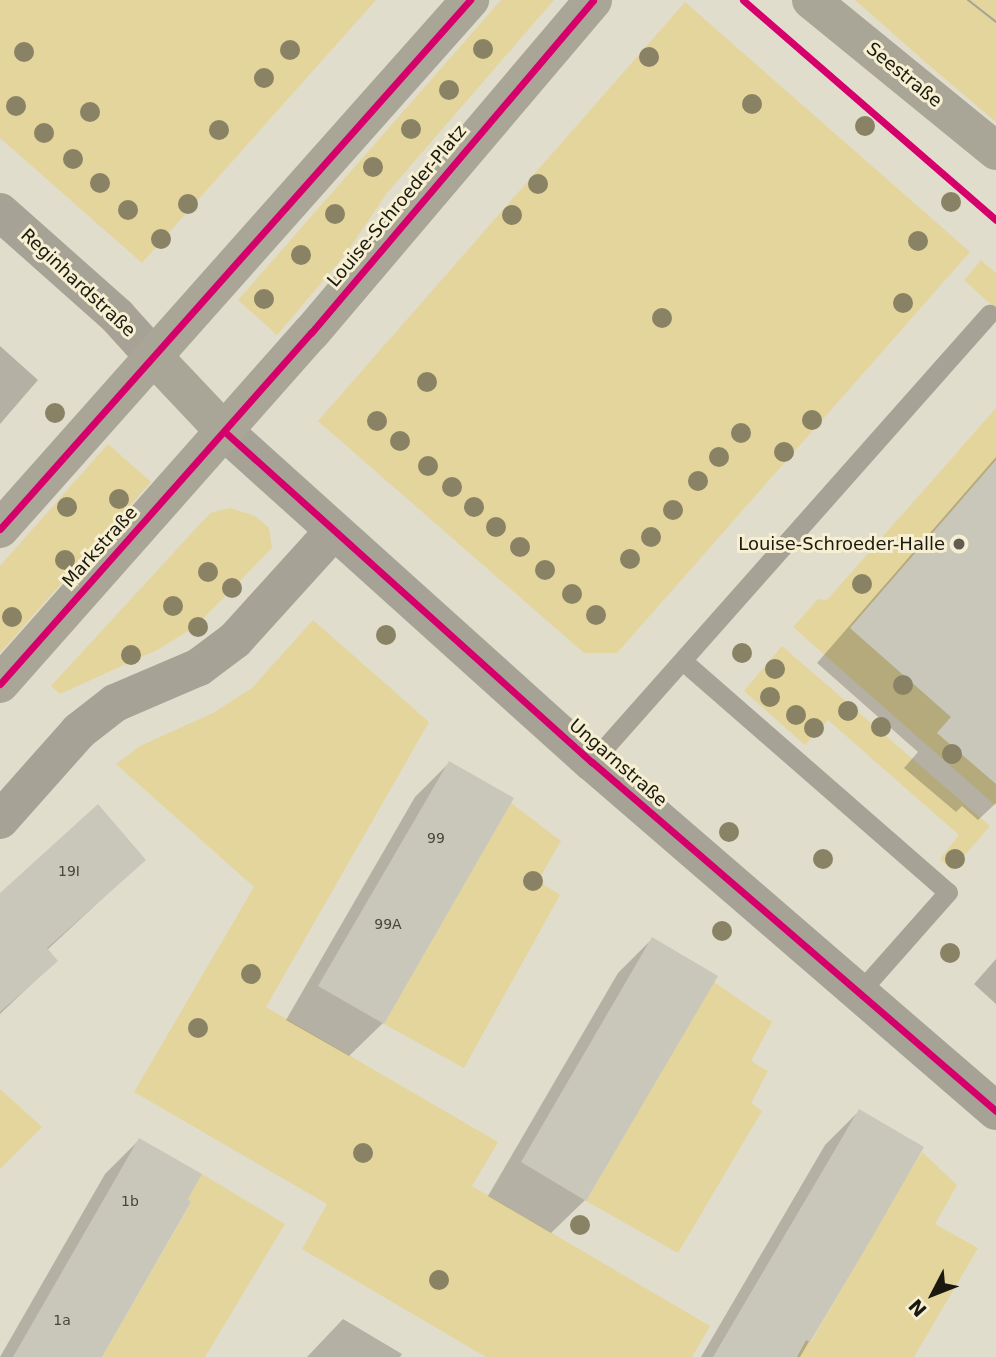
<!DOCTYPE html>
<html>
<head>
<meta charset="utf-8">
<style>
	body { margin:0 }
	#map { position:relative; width:996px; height:1357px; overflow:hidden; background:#e1ddcd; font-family:"DejaVu Sans",sans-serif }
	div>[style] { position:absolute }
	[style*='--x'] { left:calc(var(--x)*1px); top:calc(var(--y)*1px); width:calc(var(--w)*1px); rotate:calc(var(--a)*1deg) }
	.green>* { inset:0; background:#e3d59c }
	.shadow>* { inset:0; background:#0003 }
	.building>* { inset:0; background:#c9c7ba }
	.service>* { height:19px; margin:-9.5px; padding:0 9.5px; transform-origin:9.5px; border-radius:9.5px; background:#a6a396 }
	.minor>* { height:38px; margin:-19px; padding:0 19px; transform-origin:19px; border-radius:19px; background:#a6a396 }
	.tertiary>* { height:38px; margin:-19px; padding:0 19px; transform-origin:19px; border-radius:19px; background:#a6a396 }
	.primary>* { height:38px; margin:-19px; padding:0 19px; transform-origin:19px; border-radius:19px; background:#aaa697 }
	.tram>* { height:2px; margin:-1px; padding:0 1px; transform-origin:1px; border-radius:1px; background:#a7a497 }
	.cycleway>* { height:7px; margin:-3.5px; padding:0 3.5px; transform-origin:3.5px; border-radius:3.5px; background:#d6006c }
	.trees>* { width:20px; height:20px; margin:-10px; border-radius:50%; background:#898264 }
	.dots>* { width:19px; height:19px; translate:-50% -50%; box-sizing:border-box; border:4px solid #f6efd2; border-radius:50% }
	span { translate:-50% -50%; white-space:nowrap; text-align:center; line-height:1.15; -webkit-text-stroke:6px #f6efd2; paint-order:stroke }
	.number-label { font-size:14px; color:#48463c }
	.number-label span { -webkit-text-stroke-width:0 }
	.street-label { font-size:18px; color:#1b190f }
	.poi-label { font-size:18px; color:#1b190f }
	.right { translate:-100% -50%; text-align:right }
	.north { position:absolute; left:898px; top:1259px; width:70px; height:70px; -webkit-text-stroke:5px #f6efd2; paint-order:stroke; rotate:228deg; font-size:19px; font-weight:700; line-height:28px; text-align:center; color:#1b190f }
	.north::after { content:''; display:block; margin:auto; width:24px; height:32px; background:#1b190f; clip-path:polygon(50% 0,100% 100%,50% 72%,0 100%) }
</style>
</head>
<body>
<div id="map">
	<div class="green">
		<i style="clip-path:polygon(0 0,376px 0,142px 263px,0 138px)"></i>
		<i style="clip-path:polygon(501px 0,554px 0,387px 193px,345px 255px,277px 335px,238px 300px)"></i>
		<i style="clip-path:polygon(855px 0,996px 0,996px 122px,924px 61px)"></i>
		<i style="clip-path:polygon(685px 2px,970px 252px,617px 653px,584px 653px,318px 421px)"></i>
		<i style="clip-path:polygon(981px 260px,996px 273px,996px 309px,964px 280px)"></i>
		<i style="clip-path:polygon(996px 408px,996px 460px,850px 628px,951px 717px,937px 733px,990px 779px,996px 774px,996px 806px,793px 627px,818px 599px,827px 600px)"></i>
		<i style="clip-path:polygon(108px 444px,151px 482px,0 653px,0 566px)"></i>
		<i style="clip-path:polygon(230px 508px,255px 516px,269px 528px,272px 548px,195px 627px,157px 650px,60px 694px,51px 686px,210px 513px)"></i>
		<i style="clip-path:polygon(313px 620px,429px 722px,266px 1007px,498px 1142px,472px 1186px,710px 1326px,692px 1357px,486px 1357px,302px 1249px,327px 1204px,134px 1092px,254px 887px,116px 764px,140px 746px,213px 713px,252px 688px)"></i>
		<i style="clip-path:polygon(782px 646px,990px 826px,952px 870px,940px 859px,959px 835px,828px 720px,805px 745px,744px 691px)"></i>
		<i style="clip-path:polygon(511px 803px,561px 841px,538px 881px,560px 895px,464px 1068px,384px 1024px)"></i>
		<i style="clip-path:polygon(714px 982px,772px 1022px,751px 1061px,768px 1071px,751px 1103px,762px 1111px,678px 1253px,586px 1201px)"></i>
		<i style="clip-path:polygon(0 1089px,42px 1127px,0 1169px)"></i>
		<i style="clip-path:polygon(922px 1152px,957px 1185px,935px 1224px,978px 1248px,914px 1357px,797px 1357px,806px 1340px,811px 1342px,870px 1240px,907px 1168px,911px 1170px)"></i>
		<i style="clip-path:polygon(202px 1174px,285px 1224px,205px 1357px,102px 1357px,191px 1203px,188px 1199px)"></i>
	</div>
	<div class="shadow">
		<i style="clip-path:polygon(0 346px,38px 380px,0 424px)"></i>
		<i style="clip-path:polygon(996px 457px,996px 803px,978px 820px,962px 806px,956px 812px,904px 768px,918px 752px,817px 663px)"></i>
		<i style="clip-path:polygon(449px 763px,383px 1023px,349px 1056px,286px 1020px,415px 797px)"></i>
		<i style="clip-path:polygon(144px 860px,47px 950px,56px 961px,0 1014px,0 895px)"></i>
		<i style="clip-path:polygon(652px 939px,585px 1200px,551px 1233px,488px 1196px,618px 973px)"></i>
		<i style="clip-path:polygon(996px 959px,996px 1004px,974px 984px)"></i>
		<i style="clip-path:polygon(859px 1111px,922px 1148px,800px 1357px,701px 1357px,825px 1145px)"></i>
		<i style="clip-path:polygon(139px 1140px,100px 1357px,0 1357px,105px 1174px)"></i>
		<i style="clip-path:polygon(343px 1319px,402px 1354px,400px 1357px,307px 1357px)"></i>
	</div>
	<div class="building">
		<i style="clip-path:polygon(996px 460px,996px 784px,937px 733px,951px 717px,850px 628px)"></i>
		<i style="clip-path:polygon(449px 761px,514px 798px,384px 1024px,318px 986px)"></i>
		<i style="clip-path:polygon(98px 804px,146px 860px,47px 948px,58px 961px,0 1012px,0 893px)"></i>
		<i style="clip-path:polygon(652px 937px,718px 976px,586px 1201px,521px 1162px)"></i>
		<i style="clip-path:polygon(859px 1109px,924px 1147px,870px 1241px,810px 1342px,806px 1340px,797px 1357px,713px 1357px)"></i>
		<i style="clip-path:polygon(139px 1138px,202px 1174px,188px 1199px,191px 1202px,102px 1357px,13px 1357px)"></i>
	</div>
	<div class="service">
		<i style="--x:684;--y:662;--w:350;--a:41.1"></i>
		<i style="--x:948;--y:892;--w:137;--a:131.5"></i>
		<i style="--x:592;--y:762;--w:599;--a:-48.45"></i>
	</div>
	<div class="minor">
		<i style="--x:225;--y:432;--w:494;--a:42"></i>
		<i style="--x:592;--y:762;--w:534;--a:40.82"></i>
		<i style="--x:0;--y:820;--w:119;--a:-48.4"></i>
		<i style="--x:79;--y:731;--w:46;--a:-37.9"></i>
		<i style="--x:115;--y:703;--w:91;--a:-23.2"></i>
		<i style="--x:199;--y:667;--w:45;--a:-36.9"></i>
		<i style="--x:235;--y:640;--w:146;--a:-47.8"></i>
	</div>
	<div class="tertiary">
		<i style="--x:0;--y:212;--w:157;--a:41.6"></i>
		<i style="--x:117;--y:316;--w:55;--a:47.9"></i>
	</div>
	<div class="primary">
		<i style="--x:811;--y:0;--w:239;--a:39.2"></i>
		<i style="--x:154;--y:357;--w:103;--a:46.6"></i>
		<i style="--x:0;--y:529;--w:708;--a:-48.38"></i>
		<i style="--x:0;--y:684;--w:469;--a:-48.5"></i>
		<i style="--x:311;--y:333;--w:436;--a:-49.7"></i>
	</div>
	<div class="tram">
		<i style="--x:968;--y:0;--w:36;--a:38"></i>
	</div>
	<div class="cycleway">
		<i style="--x:743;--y:0;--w:335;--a:41"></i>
		<i style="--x:225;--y:432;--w:494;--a:42"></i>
		<i style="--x:592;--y:762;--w:534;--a:40.82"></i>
		<i style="--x:0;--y:529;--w:708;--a:-48.38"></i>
		<i style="--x:0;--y:684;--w:469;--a:-48.5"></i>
		<i style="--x:311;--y:333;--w:436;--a:-49.7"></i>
	</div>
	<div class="trees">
		<i style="left:483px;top:49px"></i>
		<i style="left:290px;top:50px"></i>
		<i style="left:24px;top:52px"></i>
		<i style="left:649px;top:57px"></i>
		<i style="left:264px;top:78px"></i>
		<i style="left:449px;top:90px"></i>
		<i style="left:752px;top:104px"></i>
		<i style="left:16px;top:106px"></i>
		<i style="left:90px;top:112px"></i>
		<i style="left:865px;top:126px"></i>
		<i style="left:411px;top:129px"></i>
		<i style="left:219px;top:130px"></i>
		<i style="left:44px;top:133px"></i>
		<i style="left:73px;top:159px"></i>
		<i style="left:373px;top:167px"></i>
		<i style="left:100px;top:183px"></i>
		<i style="left:538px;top:184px"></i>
		<i style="left:951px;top:202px"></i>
		<i style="left:188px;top:204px"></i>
		<i style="left:128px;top:210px"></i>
		<i style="left:335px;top:214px"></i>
		<i style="left:512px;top:215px"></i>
		<i style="left:161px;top:239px"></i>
		<i style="left:918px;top:241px"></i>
		<i style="left:301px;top:255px"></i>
		<i style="left:264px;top:299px"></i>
		<i style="left:903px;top:303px"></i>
		<i style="left:662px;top:318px"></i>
		<i style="left:427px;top:382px"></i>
		<i style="left:55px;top:413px"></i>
		<i style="left:812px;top:420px"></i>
		<i style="left:377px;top:421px"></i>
		<i style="left:741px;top:433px"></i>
		<i style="left:400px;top:441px"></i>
		<i style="left:784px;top:452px"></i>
		<i style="left:719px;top:457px"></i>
		<i style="left:428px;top:466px"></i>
		<i style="left:698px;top:481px"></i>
		<i style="left:452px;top:487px"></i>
		<i style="left:119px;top:499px"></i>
		<i style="left:67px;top:507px"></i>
		<i style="left:474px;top:507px"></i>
		<i style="left:673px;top:510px"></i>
		<i style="left:496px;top:527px"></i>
		<i style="left:651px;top:537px"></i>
		<i style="left:520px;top:547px"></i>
		<i style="left:630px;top:559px"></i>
		<i style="left:65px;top:560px"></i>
		<i style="left:545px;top:570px"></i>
		<i style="left:208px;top:572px"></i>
		<i style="left:862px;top:584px"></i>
		<i style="left:232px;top:588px"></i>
		<i style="left:572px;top:594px"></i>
		<i style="left:173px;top:606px"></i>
		<i style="left:596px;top:615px"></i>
		<i style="left:12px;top:617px"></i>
		<i style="left:198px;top:627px"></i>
		<i style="left:386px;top:635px"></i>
		<i style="left:742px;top:653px"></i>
		<i style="left:131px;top:655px"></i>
		<i style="left:775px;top:669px"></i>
		<i style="left:903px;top:685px"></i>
		<i style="left:770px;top:697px"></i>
		<i style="left:848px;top:711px"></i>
		<i style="left:796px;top:715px"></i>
		<i style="left:881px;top:727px"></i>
		<i style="left:814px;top:728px"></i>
		<i style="left:952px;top:754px"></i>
		<i style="left:729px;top:832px"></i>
		<i style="left:823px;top:859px"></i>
		<i style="left:955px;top:859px"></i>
		<i style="left:533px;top:881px"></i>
		<i style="left:722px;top:931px"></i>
		<i style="left:950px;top:953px"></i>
		<i style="left:251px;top:974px"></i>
		<i style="left:198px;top:1028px"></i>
		<i style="left:363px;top:1153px"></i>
		<i style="left:580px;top:1225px"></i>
		<i style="left:439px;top:1280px"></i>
	</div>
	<div class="dots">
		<i style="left:959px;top:544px;background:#605e52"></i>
	</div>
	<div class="number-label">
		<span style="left:436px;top:838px">99</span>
		<span style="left:69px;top:871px">19I</span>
		<span style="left:388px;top:924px">99A</span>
		<span style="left:130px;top:1201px">1b</span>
		<span style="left:62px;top:1320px">1a</span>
	</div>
	<div class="street-label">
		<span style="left:904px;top:75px;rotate:39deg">Seestraße</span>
		<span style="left:397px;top:206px;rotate:-50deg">Louise-Schroeder-Platz</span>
		<span style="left:78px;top:283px;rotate:43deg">Reginhardstraße</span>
		<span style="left:100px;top:547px;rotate:-48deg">Markstraße</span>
		<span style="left:618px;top:763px;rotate:41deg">Ungarnstraße</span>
	</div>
	<div class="poi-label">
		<span class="right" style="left:945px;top:544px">Louise-Schroeder-Halle</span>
	</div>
	<div class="north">N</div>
</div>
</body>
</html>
